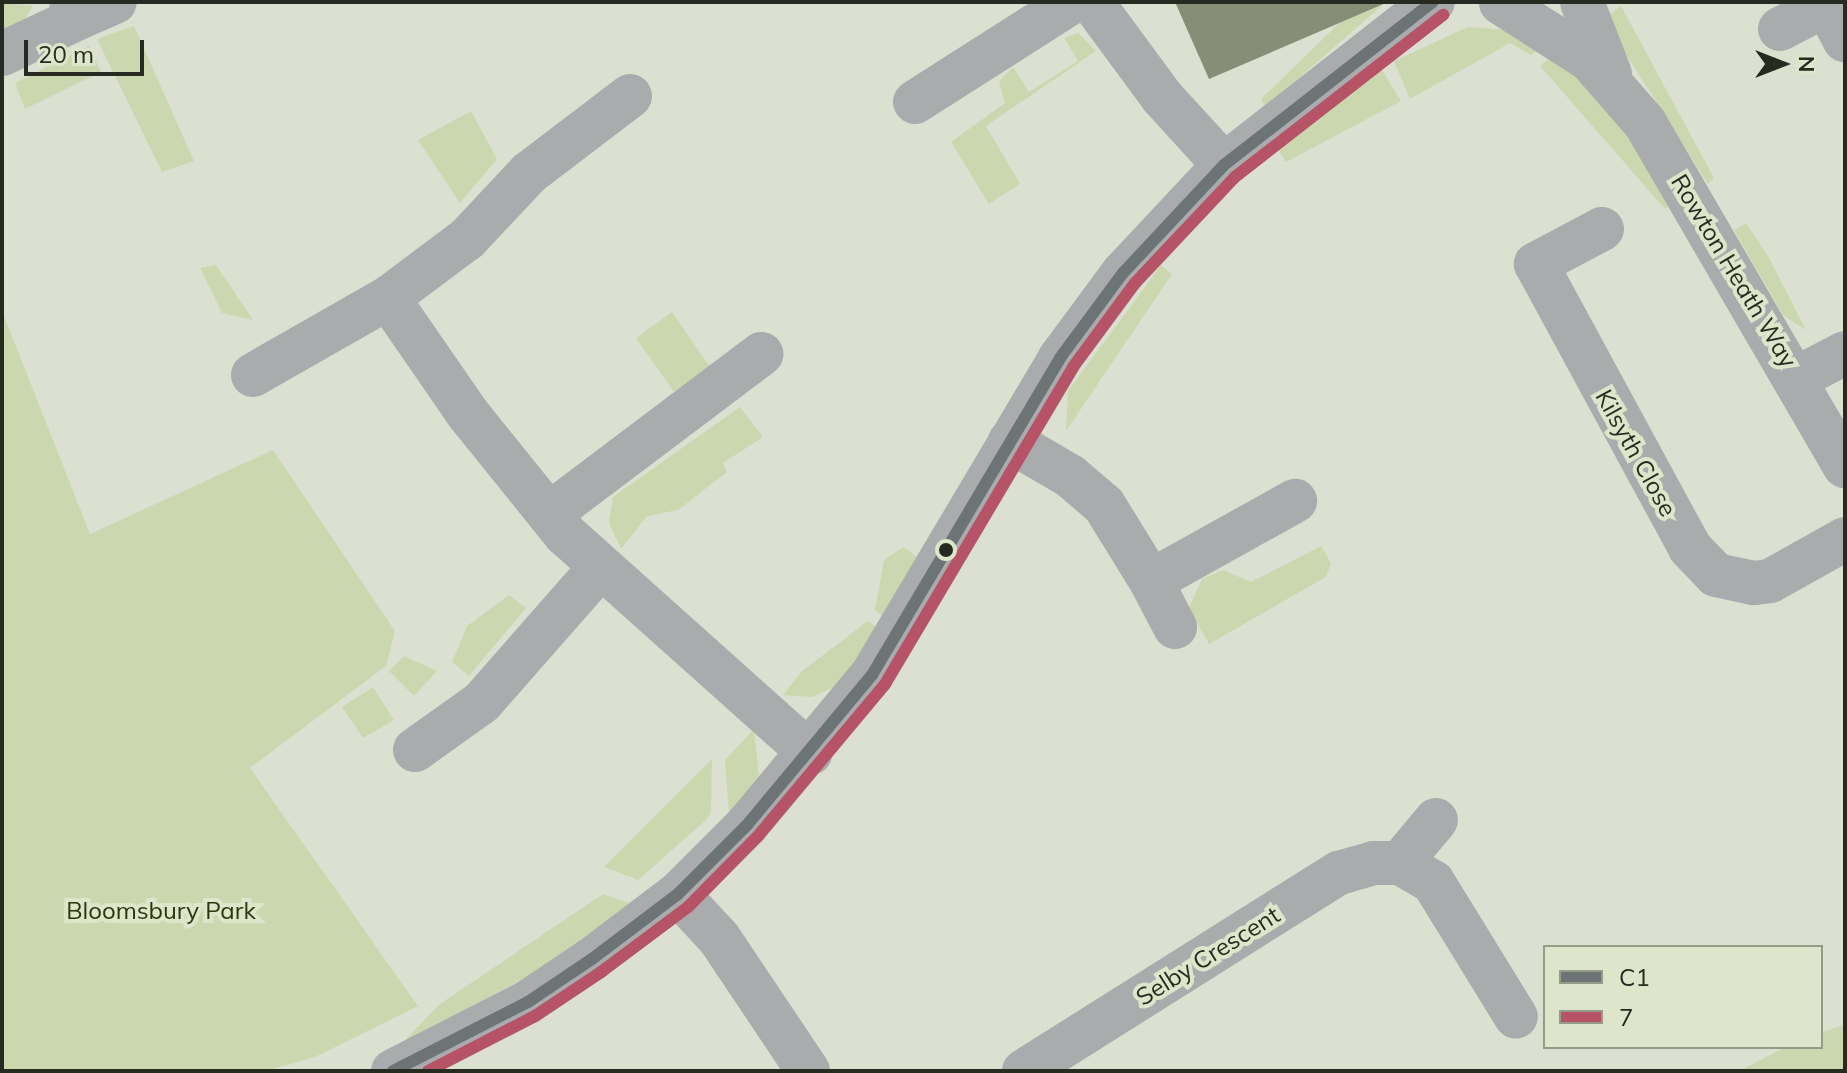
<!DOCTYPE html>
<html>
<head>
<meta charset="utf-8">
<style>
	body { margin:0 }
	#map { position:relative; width:1847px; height:1073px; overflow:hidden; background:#dbe0d1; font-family:Mulish,sans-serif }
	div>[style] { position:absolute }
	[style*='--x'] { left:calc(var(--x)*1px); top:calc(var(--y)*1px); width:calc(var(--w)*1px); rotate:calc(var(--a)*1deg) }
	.green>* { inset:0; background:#cbd8af }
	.building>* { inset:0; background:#878d77 }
	.minor>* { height:44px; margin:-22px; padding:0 22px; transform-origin:22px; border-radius:22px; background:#aaabac }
	.bus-1>* { height:12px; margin:-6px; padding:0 6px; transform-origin:6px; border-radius:6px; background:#6c7476 }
	.bus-2>* { height:12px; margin:-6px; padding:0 6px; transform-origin:6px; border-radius:6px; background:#b75366 }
	.dots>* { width:22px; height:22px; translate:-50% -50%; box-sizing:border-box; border:4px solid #dde6cb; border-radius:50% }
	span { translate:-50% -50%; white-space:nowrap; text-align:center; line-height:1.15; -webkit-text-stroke:8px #dde6cb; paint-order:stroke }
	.street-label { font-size:24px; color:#272a20 }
	.park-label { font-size:24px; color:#2c360d }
	.frame { position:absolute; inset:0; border:4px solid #272a20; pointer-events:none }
	.legend { position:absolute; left:1543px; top:945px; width:280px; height:104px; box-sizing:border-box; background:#dde6cb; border:2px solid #949b87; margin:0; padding:10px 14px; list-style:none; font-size:24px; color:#272a20 }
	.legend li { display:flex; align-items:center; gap:16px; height:40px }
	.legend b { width:40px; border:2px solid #949b87 }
	.north { position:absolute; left:1743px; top:24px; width:80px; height:80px; -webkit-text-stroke:6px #dde6cb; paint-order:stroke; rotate:90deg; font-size:22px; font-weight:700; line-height:32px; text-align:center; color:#272a20 }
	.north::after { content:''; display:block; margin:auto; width:28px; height:36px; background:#272a20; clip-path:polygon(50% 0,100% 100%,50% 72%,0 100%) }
	.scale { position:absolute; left:24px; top:40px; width:120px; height:36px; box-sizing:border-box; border:4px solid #272a20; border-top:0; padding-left:10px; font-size:24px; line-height:28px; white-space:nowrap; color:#272a20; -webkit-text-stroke:6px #dde6cb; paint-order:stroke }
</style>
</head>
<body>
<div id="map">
	<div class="green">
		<i style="clip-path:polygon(2px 2px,33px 6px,22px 24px,2px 35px)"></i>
		<i style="clip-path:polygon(1361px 2px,1386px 2px,1266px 107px,1261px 99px)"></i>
		<i style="clip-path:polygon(1621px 6px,1714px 178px,1708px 184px,1604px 19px)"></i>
		<i style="clip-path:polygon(134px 26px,194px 161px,162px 172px,97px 39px)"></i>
		<i style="clip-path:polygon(1468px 27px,1510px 30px,1544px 45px,1531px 55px,1510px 43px,1410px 99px,1394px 61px)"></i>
		<i style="clip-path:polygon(1078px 33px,1096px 51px,986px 126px,1020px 184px,989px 204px,951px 142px,1005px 103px,999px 82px,1013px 67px,1029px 92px,1078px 61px,1064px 38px)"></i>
		<i style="clip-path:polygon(89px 46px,101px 72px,25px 109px,15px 83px)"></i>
		<i style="clip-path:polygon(1554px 55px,1609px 107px,1675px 202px,1665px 209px,1540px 66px)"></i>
		<i style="clip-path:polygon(1382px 70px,1401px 101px,1286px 162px,1278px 149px)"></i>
		<i style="clip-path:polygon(471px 111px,497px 159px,460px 203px,418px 140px)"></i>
		<i style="clip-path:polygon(1746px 223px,1768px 256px,1806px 330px,1783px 315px,1734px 230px)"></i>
		<i style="clip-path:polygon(216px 265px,253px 320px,222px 313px,200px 268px)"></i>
		<i style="clip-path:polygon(1161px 265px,1172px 274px,1066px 431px,1068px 391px)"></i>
		<i style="clip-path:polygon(2px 311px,90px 534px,273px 450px,395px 631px,386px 666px,250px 768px,418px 1006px,315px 1057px,265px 1071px,2px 1071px)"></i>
		<i style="clip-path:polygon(672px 312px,710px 367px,674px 392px,636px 338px)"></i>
		<i style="clip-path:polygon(740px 407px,763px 437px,723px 463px,727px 472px,678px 510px,647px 516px,621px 549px,609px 523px,613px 497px)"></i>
		<i style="clip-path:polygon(1321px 546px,1331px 563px,1326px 577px,1209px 644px,1189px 608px,1202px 579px,1223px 570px,1251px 582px)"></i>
		<i style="clip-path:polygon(903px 547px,923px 561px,887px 620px,875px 610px,884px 560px)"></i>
		<i style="clip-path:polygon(509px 595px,526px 608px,469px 676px,452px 662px,467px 626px)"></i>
		<i style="clip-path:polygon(868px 621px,880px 629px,839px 685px,812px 697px,783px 695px,802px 671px)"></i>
		<i style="clip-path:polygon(404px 656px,437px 671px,414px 696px,389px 671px)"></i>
		<i style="clip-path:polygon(373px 687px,394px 720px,363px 738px,342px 707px)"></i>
		<i style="clip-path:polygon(754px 729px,759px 777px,729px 815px,725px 760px)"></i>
		<i style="clip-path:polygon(712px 759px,711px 813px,705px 821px,638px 880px,604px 867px)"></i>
		<i style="clip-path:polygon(603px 894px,632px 904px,529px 976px,404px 1041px,440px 1004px)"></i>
		<i style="clip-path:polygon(1845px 1024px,1845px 1071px,1739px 1071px,1786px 1047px,1821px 1047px,1821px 1033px)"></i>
	</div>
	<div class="building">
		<i style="clip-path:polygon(1175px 2px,1388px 2px,1209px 79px)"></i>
	</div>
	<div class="minor">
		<i style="--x:1092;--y:2;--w:118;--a:53.6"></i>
		<i style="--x:1162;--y:97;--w:92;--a:47.6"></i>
		<i style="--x:1582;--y:2;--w:77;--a:68.7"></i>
		<i style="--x:1831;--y:2;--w:6;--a:149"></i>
		<i style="--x:1826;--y:5;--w:40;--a:62"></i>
		<i style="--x:1501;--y:3;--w:106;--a:32.6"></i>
		<i style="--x:1590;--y:60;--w:84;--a:48.9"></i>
		<i style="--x:1645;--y:123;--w:397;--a:59.8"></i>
		<i style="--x:78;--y:18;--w:40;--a:-23.4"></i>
		<i style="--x:1780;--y:29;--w:52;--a:-27.6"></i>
		<i style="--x:2;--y:54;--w:84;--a:-25.3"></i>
		<i style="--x:78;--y:18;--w:17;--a:-114"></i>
		<i style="--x:915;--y:102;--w:186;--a:-32.5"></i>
		<i style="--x:1602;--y:229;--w:75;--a:152.1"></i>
		<i style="--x:1536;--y:264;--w:323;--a:61.5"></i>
		<i style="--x:1690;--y:548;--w:37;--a:46"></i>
		<i style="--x:1716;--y:575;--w:39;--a:12"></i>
		<i style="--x:1754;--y:583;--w:16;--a:-7"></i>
		<i style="--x:1770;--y:581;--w:86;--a:-29.2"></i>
		<i style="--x:388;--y:298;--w:99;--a:-36.8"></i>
		<i style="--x:467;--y:239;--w:91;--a:-46.8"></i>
		<i style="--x:529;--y:173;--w:127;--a:-37.3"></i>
		<i style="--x:253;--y:375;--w:155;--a:-29.7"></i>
		<i style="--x:388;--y:298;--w:141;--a:55.4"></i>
		<i style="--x:468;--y:414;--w:154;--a:51.1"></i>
		<i style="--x:565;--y:534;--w:329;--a:41.8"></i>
		<i style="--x:1797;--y:378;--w:54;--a:-27.5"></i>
		<i style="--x:1010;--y:441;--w:69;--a:30.3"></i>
		<i style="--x:1070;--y:476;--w:45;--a:40.5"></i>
		<i style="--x:1104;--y:505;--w:89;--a:58.3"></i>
		<i style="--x:1151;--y:581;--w:165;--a:-29.1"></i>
		<i style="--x:549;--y:514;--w:266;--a:-37"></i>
		<i style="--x:1151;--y:581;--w:52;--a:62.4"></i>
		<i style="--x:415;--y:750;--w:82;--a:-35.6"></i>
		<i style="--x:482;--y:702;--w:177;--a:-48.7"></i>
		<i style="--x:1400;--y:863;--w:56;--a:-50.1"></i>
		<i style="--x:678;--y:894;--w:60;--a:47"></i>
		<i style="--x:719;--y:938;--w:160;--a:56.2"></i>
		<i style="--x:393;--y:1071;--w:152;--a:-27.1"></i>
		<i style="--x:528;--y:1002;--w:77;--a:-33.9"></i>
		<i style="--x:592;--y:959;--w:108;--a:-37.1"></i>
		<i style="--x:678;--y:894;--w:98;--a:-45"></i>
		<i style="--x:747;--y:825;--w:195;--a:-50.2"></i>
		<i style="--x:872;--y:675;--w:369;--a:-59.3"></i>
		<i style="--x:1060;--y:358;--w:106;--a:-53.5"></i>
		<i style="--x:1123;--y:273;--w:148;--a:-46.9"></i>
		<i style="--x:1224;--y:165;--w:265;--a:-38"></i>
		<i style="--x:1024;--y:1071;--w:372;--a:-32.2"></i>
		<i style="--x:1339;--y:873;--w:35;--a:-16"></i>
		<i style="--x:1373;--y:863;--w:27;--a:0"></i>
		<i style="--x:1400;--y:863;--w:38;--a:30"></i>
		<i style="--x:1433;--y:882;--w:158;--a:58.4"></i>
	</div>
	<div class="bus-1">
		<i style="--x:393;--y:1071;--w:152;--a:-27.1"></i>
		<i style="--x:528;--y:1002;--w:77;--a:-33.9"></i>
		<i style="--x:592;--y:959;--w:108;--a:-37.1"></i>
		<i style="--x:678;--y:894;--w:98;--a:-45"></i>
		<i style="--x:747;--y:825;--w:195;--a:-50.2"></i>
		<i style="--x:872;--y:675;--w:369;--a:-59.3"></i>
		<i style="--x:1060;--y:358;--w:106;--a:-53.5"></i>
		<i style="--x:1123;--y:273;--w:148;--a:-46.9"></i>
		<i style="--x:1224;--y:165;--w:265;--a:-38"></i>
	</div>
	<div class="bus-2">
		<i style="--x:428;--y:1071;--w:120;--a:-27.2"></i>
		<i style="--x:535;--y:1016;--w:79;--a:-33.7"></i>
		<i style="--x:601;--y:972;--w:109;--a:-36.8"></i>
		<i style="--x:688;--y:907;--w:100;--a:-45.4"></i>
		<i style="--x:758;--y:836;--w:198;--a:-50.1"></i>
		<i style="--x:885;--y:684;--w:369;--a:-59.3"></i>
		<i style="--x:1073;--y:367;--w:104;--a:-53.6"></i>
		<i style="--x:1135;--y:283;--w:146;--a:-46.7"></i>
		<i style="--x:1235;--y:177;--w:264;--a:-37.9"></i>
	</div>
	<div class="dots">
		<i style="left:946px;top:550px;background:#272a20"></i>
	</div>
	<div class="street-label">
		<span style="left:1734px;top:271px;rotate:59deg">Rowton Heath Way</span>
		<span style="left:1636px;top:453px;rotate:61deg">Kilsyth Close</span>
		<span style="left:1208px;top:956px;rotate:-32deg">Selby Crescent</span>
	</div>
	<div class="park-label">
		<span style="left:161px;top:911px">Bloomsbury Park</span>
	</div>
	<div class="frame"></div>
	<ul class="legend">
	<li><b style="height:10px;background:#6c7476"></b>C1</li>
	<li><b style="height:10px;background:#b75366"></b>7</li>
	</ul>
	<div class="north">N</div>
	<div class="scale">20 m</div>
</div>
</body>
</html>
